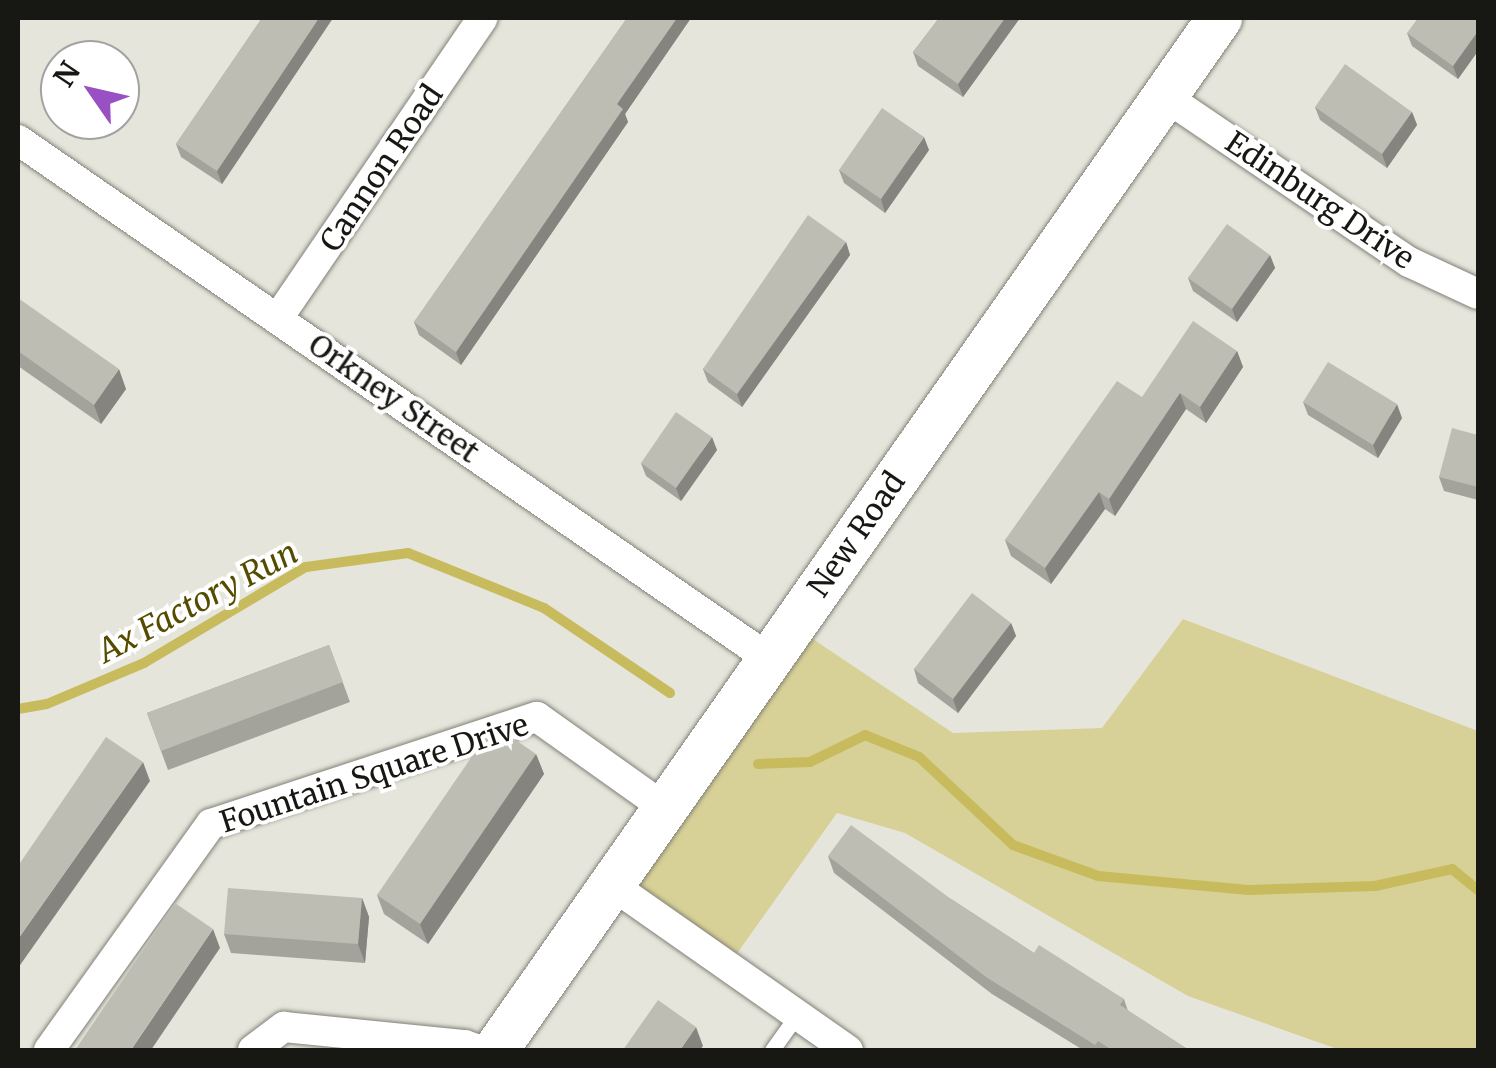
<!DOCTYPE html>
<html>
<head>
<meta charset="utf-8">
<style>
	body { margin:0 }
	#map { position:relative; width:1496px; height:1068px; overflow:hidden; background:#e6e5dc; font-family:Merriweather,serif }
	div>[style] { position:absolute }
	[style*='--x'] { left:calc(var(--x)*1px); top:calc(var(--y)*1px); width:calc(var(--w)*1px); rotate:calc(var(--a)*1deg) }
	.green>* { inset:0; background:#d8d197 }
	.stream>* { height:10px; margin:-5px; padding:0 5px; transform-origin:5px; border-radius:5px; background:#c7bb5d }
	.roads { filter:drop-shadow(0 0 2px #828178) drop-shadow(0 0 2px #828178) }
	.lane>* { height:15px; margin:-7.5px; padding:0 7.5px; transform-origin:7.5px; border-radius:7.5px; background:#fff }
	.street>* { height:30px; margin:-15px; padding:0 15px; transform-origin:15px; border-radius:15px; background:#fff }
	.secondary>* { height:45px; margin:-22.5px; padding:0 22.5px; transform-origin:22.5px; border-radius:22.5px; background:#fff }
	.wall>* { inset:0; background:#a3a39b }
	.shaded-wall>* { inset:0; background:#85847e }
	.building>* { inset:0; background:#bebdb4 }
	span { translate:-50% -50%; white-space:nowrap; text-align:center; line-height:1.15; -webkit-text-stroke:8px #fff; paint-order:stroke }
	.street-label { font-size:30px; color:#171713 }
	.water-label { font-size:32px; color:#554c00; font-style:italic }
	.frame { position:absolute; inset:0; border:20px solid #171713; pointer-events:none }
	.north { position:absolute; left:40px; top:40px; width:100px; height:100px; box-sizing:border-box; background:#fff; border:2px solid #a2a2a1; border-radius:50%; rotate:304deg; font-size:28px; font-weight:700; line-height:40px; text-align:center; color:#171713 }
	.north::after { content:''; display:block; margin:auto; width:35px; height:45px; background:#9950c2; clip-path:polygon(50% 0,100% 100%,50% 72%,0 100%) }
</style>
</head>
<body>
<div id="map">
	<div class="green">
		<i style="clip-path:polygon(1183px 619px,1478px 731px,1478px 1050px,1340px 1050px,1188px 996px,905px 833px,837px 813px,728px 966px,612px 885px,792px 625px,953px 733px,1102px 728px)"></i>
	</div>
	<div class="stream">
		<i style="--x:18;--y:709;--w:29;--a:-10"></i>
		<i style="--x:47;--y:704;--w:105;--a:-22.9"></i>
		<i style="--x:144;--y:663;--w:188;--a:-30.7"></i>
		<i style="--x:306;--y:567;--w:103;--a:-7.8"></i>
		<i style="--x:408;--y:553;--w:147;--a:22"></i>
		<i style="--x:544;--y:608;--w:152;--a:34"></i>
		<i style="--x:758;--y:764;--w:52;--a:-2.2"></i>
		<i style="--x:810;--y:762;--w:61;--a:-26.1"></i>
		<i style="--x:865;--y:735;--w:58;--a:22.2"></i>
		<i style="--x:919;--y:757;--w:129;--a:43.1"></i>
		<i style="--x:1013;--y:845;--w:90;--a:20"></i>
		<i style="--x:1098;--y:876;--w:151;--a:5.3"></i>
		<i style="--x:1248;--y:890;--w:127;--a:-1.8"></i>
		<i style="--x:1375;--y:886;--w:79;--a:-12.4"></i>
		<i style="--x:1452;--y:869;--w:33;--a:39"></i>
	</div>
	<div class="roads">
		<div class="lane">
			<i style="--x:772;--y:1050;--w:43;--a:-54.5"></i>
		</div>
		<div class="street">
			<i style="--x:1166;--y:97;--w:294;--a:34.2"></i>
			<i style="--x:1409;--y:262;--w:76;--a:24.9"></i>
			<i style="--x:18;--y:140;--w:911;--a:34.63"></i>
			<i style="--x:278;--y:318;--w:363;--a:-55.7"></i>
			<i style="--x:612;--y:885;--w:288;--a:35"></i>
			<i style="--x:49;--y:1050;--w:278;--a:-54.4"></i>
			<i style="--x:211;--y:824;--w:343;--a:-18.2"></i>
			<i style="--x:537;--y:717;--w:157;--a:35.4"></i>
			<i style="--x:253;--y:1050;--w:39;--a:-37"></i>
			<i style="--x:284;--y:1027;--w:182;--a:5.7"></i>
			<i style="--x:465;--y:1045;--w:15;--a:20"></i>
		</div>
		<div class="secondary">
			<i style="--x:495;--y:1050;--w:1261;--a:-54.95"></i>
		</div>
	</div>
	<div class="wall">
		<i style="clip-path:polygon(262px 18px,333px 18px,222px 184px,181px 157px,176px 144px)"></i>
		<i style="clip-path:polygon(627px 18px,691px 18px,625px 114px,628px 122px,461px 365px,419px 335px,414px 322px)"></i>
		<i style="clip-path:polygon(939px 18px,1020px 18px,963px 97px,918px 66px,913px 52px)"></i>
		<i style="clip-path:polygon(1478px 18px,1478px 51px,1458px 79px,1412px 46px,1407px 33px)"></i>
		<i style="clip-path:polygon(1315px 107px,1412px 112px,1417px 125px,1387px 168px,1320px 120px)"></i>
		<i style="clip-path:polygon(929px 150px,885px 213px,844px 183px,839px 170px)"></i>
		<i style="clip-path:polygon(846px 242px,850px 255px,742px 407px,708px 382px,703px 369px)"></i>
		<i style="clip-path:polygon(1270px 255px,1275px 268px,1237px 322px,1193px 291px,1188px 278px)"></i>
		<i style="clip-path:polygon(18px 298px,126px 389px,101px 424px,18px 366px)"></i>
		<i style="clip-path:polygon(1237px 351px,1243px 367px,1206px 423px,1186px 409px,1115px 516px,1105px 509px,1051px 584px,1011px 556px,1005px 540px,1142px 397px)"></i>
		<i style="clip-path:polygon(1303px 402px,1402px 418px,1378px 458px,1308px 415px)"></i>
		<i style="clip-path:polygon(1478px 435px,1478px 500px,1444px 491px,1439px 477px)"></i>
		<i style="clip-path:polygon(717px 450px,681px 501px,646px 476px,641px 463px)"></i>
		<i style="clip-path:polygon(1011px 623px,1016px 636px,958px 713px,918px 683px,914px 669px)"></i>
		<i style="clip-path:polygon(329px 645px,350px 702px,168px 770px,147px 713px)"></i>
		<i style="clip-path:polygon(536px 754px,544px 774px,428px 944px,384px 914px,377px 895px)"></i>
		<i style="clip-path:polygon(828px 856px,951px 899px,1034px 953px,1124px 999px,1128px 1011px,1189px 1050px,1083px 1050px,992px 994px,834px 873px)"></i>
		<i style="clip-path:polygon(362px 898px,369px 917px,365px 963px,231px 953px,224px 934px)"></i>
	</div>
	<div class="shaded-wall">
		<i style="clip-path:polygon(319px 18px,333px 18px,222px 184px,217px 171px)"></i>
		<i style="clip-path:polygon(677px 18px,691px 18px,625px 114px,628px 122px,461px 365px,456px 352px,617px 104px)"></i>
		<i style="clip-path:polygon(1005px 18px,1020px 18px,963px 97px,958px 84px)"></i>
		<i style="clip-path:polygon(1478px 31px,1478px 51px,1458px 79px,1453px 66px)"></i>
		<i style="clip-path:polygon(1412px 112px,1417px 125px,1387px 168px,1382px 154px)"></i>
		<i style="clip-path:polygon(924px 137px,929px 150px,885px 213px,881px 199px)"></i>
		<i style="clip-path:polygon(846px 242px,850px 255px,742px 407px,737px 394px)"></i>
		<i style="clip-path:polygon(1270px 255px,1275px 268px,1237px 322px,1232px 309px)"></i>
		<i style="clip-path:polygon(1237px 351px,1243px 367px,1206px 423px,1200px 407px)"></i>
		<i style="clip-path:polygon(119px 369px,126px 389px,101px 424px,94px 405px)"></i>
		<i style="clip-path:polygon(1180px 393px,1186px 409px,1115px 516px,1109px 499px)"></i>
		<i style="clip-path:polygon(1397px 404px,1402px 418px,1378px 458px,1373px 445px)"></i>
		<i style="clip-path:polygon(712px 437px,717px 450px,681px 501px,676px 488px)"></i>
		<i style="clip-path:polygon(1099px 492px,1105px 509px,1051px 584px,1045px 568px)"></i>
		<i style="clip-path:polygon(1011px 623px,1016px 636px,958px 713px,953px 699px)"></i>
		<i style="clip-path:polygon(536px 754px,544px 774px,428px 944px,420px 924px)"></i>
		<i style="clip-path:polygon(143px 762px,150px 781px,18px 968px,18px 939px)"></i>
		<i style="clip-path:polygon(362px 898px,369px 917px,365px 963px,358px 944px)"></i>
		<i style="clip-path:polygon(213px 929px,220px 948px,151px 1050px,131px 1050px)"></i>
		<i style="clip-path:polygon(696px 1027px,703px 1046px,700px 1050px,680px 1050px)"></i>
	</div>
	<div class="building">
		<i style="clip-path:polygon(262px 18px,319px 18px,217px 171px,176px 144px)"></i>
		<i style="clip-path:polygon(627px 18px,677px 18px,617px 104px,623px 109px,456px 352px,414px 322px)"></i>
		<i style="clip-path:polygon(939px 18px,1005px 18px,958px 84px,913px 52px)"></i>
		<i style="clip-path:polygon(1418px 18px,1478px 18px,1478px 31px,1453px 66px,1407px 33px)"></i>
		<i style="clip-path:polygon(1345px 64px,1412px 112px,1382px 154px,1315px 107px)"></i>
		<i style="clip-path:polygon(882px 108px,924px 137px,881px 199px,839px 170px)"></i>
		<i style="clip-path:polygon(808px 215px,846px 242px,737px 394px,703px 369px)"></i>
		<i style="clip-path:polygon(1227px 224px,1270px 255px,1232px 309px,1188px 278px)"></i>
		<i style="clip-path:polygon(18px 298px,119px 369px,94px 405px,18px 351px)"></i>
		<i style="clip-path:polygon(1193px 321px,1237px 351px,1200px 407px,1180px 393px,1109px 499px,1099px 492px,1045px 568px,1005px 540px,1117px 381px,1142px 397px)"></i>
		<i style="clip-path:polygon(1328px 362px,1397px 404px,1373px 445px,1303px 402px)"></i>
		<i style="clip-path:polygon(676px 412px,712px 437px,676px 488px,641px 463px)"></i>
		<i style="clip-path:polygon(1452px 428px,1478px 435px,1478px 487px,1439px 477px)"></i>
		<i style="clip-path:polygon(972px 593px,1011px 623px,953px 699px,914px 669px)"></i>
		<i style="clip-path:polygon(329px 645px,343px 682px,161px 751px,147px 713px)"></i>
		<i style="clip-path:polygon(498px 728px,536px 754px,420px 924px,377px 895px,490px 730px)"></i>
		<i style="clip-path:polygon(106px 737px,143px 762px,18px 939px,18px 866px)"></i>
		<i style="clip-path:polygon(851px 825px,951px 899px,1034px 953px,1039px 945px,1124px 999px,1120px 1005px,1189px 1050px,1112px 1050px,1098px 1041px,1095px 1045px,986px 977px,828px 856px)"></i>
		<i style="clip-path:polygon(228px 888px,362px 898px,358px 944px,224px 934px)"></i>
		<i style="clip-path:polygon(175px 903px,213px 929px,131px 1050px,75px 1050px)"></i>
		<i style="clip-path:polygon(658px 1000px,696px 1027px,680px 1050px,623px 1050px)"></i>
	</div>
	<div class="street-label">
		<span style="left:381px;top:168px;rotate:-56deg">Cannon Road</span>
		<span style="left:1320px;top:200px;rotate:34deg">Edinburg Drive</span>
		<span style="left:394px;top:398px;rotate:35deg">Orkney Street</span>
		<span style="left:856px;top:534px;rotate:-55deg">New Road</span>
		<span style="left:374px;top:773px;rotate:-18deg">Fountain Square Drive</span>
	</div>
	<div class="water-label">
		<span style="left:198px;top:602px;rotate:-28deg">Ax Factory Run</span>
	</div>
	<div class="frame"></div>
	<div class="north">N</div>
</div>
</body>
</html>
